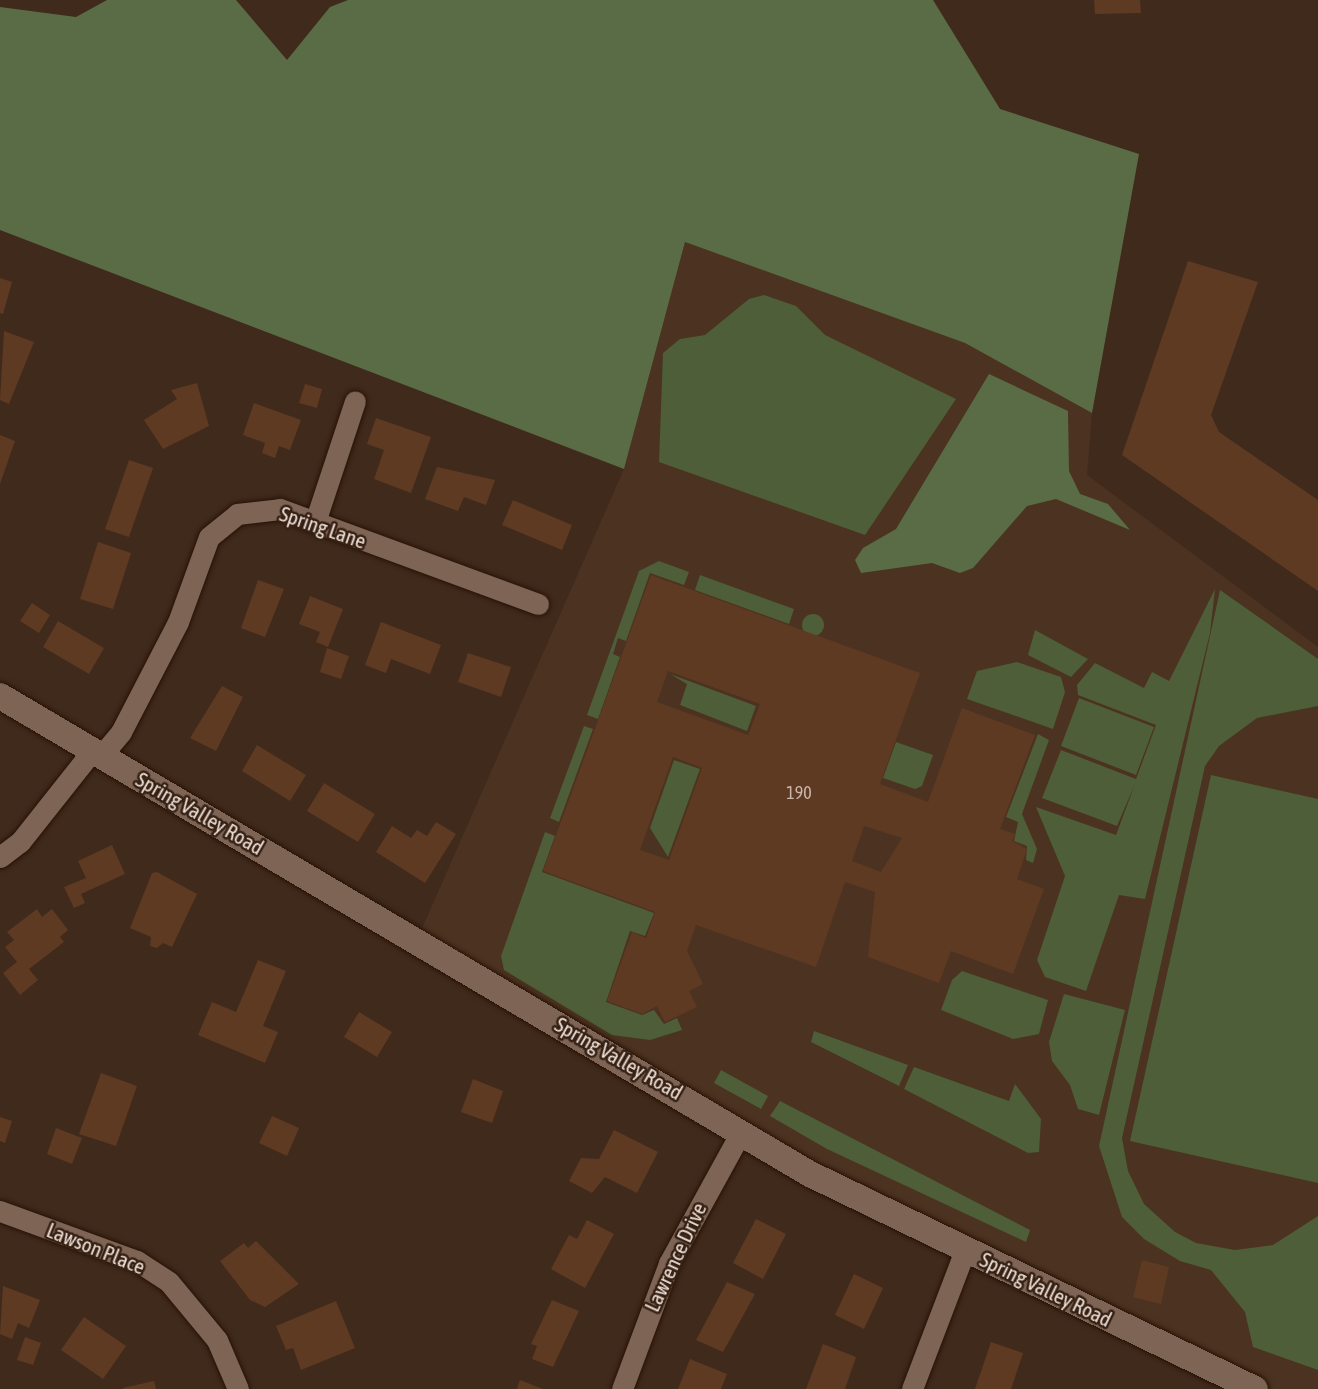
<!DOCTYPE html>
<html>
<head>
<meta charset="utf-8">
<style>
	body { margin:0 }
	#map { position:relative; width:1318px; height:1389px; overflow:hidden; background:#402a1c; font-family:"Asap Condensed",sans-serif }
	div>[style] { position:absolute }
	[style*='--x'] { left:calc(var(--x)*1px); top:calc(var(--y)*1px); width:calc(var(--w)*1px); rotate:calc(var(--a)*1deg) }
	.built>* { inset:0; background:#4c3220 }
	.green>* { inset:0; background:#4d5e39 }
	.round { border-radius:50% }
	.forest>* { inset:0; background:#5a6c45 }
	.building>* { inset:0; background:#5e3a22 }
	.roads { filter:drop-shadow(0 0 2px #261205) drop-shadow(0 0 2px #261205) }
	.minor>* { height:21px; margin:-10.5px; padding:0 10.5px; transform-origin:10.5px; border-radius:10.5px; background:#7d6454 }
	.tertiary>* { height:26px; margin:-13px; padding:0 13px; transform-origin:13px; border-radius:13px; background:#7d6454 }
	span { translate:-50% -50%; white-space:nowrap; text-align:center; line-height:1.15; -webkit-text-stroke:5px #352013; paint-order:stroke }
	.number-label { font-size:18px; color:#cbb6aa }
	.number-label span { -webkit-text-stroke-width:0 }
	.street-label { font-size:21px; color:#efe0d7 }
</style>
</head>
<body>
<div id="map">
	<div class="built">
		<i style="clip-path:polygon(685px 242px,965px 343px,1092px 413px,1087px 475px,1318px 647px,1318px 1389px,1255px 1389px,965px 1250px,417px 940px,624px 469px)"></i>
	</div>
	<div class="green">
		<i style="clip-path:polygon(764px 295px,796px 306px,825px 335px,956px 399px,865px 535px,659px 462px,663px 353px,680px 339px,705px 335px,749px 299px)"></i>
		<i style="clip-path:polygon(659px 561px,689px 572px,684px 585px,650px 573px,626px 641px,618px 638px,613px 654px,620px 657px,598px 719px,587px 715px,639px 571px)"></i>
		<i style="clip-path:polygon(700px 575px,794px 609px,789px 624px,695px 590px)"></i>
		<i style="clip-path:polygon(1215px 589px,1210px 633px,1145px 899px,1119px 895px,1086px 991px,1045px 977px,1037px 960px,1065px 876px,1036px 807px,1116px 835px,1135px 784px,1117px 826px,1042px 798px,1061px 750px,1136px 779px,1156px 725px,1078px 695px,1077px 685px,1095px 663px,1144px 688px,1152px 672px,1169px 681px)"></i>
		<i style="clip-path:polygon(1220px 590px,1318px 659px,1318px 706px,1257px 718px,1219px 746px,1205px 766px,1122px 1138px,1128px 1171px,1144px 1204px,1175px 1232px,1196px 1243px,1235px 1250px,1273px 1245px,1318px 1216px,1318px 1370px,1253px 1347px,1245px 1312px,1211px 1270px,1180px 1261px,1144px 1239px,1122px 1217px,1099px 1146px)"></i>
		<i class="round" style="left:802px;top:614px;width:22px;height:22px"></i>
		<i style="clip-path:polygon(1035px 630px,1088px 659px,1071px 677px,1028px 655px)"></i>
		<i style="clip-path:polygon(1017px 662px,1061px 677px,1065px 692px,1053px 729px,967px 699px,977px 671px)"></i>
		<i style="clip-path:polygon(670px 674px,756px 706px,747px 731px,680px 705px,687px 684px)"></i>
		<i style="clip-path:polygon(1079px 698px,1154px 727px,1136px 775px,1061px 746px)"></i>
		<i style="clip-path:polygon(584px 726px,593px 729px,559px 822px,550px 818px)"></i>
		<i style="clip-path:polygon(1038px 734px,1049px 740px,1022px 814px,1037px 849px,1033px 863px,1026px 860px,1027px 846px,1014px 841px,1018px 822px,1006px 817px)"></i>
		<i style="clip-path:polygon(896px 742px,933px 755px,922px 786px,915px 789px,883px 778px)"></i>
		<i style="clip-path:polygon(674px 760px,700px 769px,668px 857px,650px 828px)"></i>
		<i style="clip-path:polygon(1211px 775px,1318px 799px,1318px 1183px,1130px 1141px)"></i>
		<i style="clip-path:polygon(545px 832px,555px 836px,542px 872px,654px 913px,645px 936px,630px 931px,606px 1002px,642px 1015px,654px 1010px,664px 1024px,677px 1018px,682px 1030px,650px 1040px,612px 1035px,504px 970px,501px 956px)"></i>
		<i style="clip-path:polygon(962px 971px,1048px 1000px,1039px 1034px,1013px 1039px,941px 1010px,952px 980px)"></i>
		<i style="clip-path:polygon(1064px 994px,1125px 1010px,1099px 1115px,1078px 1109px,1070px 1085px,1052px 1061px,1049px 1042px)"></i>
		<i style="clip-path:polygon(814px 1031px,908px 1065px,899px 1086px,811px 1042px)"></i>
		<i style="clip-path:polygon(914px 1067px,1009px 1101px,1015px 1084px,1041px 1119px,1039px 1152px,1028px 1153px,904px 1089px)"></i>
		<i style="clip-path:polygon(721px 1070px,768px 1096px,761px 1109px,714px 1083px)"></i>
		<i style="clip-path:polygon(780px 1101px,1030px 1230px,1026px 1242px,827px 1149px,770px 1116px)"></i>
	</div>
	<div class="forest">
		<i style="clip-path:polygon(107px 0,236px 0,287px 60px,330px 7px,348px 0,933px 0,1000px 109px,1139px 154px,1092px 413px,965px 343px,685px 242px,624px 469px,0 230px,0 7px,76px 17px)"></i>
		<i style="clip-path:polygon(989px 374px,1068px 411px,1069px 471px,1080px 494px,1108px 504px,1130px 530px,1056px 499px,1027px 506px,973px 568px,960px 573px,932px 563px,861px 573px,855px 560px,863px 548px,896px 529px)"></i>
	</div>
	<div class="building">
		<i style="clip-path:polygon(1094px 0,1140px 0,1141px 13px,1095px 14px)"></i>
		<i style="clip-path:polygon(1188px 261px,1258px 282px,1211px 415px,1219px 432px,1318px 500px,1318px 591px,1122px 455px)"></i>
		<i style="clip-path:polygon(0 278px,12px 282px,3px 314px,0 313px)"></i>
		<i style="clip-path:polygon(4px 331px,34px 342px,9px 404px,0 400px)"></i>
		<i style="clip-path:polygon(197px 383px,209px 426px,163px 449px,144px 420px,177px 399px,171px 390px)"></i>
		<i style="clip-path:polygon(305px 384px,322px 389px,317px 408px,299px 403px)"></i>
		<i style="clip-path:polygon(254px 403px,301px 420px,290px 450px,279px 446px,275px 458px,262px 453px,265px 443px,243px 435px)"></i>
		<i style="clip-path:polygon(376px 418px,431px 437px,411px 493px,374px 479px,384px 450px,367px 444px)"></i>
		<i style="clip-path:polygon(0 435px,15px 441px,0 484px)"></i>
		<i style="clip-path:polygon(129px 460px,153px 468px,129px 537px,105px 529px)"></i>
		<i style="clip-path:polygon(437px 467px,495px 480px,486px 505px,464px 497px,458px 511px,425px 499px)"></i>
		<i style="clip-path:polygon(513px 500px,572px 525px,562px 550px,502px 525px)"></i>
		<i style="clip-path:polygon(98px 542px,131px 553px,113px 609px,80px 599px)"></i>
		<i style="clip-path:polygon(evenodd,651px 575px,920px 673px,880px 784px,928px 802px,962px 708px,1035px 735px,1000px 829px,1015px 834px,1012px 841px,1027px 849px,1017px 879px,1044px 889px,1013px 974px,951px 951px,939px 983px,868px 957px,875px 892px,845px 882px,816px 967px,696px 925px,687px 951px,703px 984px,689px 991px,697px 1007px,665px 1022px,657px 1006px,642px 1014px,607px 1001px,632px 932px,646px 938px,655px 912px,543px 871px,651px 575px,668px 671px,760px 704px,748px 735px,657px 702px,668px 671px,651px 575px,673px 757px,702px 768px,669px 860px,640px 850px,673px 757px,651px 575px,864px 826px,902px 838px,881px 872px,852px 861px,864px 826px)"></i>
		<i style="clip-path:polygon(258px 580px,284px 589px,265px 637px,241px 628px)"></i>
		<i style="clip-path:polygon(310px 596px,343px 609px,328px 647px,316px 642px,320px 632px,299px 624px)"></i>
		<i style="clip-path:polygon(32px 603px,50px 615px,39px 633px,20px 621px)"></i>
		<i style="clip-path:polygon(58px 621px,104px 648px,89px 674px,43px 647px)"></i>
		<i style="clip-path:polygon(381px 622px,441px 645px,430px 674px,391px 659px,386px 673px,365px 665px)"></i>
		<i style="clip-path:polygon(327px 648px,349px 656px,341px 679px,320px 672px)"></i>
		<i style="clip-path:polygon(468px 653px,511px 667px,501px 697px,458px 682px)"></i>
		<i style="clip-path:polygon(222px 686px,243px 697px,216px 751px,190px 738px)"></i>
		<i style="clip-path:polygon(257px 745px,306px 775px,290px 801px,242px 771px)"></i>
		<i style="clip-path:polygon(324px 783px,375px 814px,358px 842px,307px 811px)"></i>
		<i style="clip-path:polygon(436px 822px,456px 834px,425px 883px,376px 852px,392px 826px,411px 838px,417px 830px,427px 836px)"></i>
		<i style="clip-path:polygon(112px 845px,125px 874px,81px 894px,85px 903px,74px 908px,64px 887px,86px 878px,78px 861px)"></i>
		<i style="clip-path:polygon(157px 872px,197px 894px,172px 947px,163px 943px,157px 948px,150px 946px,151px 937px,130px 928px,152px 873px)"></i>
		<i style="clip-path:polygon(37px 909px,42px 917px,52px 909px,68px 930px,60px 937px,64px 942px,29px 969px,38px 980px,20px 995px,3px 973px,17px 962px,5px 947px,14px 940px,7px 932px)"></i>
		<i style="clip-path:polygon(258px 960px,286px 971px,263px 1026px,278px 1032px,265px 1063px,198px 1035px,212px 1002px,236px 1012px)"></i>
		<i style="clip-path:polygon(359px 1012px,392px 1032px,377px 1057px,344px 1037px)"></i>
		<i style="clip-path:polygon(101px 1073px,137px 1086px,116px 1146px,79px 1134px)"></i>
		<i style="clip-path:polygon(473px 1079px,503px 1091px,492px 1123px,461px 1112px)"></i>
		<i style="clip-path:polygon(272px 1116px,299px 1128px,287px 1156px,259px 1143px)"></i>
		<i style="clip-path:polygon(0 1117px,12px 1121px,5px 1143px,0 1141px)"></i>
		<i style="clip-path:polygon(56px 1128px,82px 1138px,72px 1164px,47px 1154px)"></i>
		<i style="clip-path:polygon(614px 1130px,658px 1152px,637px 1193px,605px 1177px,592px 1193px,569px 1181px,581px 1158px,599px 1159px)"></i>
		<i style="clip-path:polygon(756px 1219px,786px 1234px,763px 1279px,733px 1263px)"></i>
		<i style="clip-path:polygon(587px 1220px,614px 1234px,585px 1288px,551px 1269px,569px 1235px,577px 1239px)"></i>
		<i style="clip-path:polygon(256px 1241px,299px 1284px,265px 1307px,250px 1300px,220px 1261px,244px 1243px,248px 1248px)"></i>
		<i style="clip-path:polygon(1142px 1260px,1169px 1267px,1161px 1304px,1133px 1297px)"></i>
		<i style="clip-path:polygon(854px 1274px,883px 1288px,864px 1329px,835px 1315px)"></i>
		<i style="clip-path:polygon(727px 1282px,755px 1294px,723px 1352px,696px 1340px)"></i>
		<i style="clip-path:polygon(3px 1286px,40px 1300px,29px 1328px,18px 1323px,12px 1339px,0 1334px)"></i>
		<i style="clip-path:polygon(552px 1300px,579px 1311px,553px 1367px,532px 1359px,537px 1346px,531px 1344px)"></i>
		<i style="clip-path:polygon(336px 1301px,355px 1348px,301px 1370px,293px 1348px,286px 1350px,276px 1326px)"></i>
		<i style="clip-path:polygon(84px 1317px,126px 1346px,103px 1379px,61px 1350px)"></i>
		<i style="clip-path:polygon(25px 1337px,41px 1343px,33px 1365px,17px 1360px)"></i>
		<i style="clip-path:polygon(991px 1342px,1023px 1353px,1011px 1389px,975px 1389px)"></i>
		<i style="clip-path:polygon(823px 1344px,856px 1357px,845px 1389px,806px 1389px)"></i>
		<i style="clip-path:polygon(690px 1359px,727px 1374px,721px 1389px,678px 1389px)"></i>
		<i style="clip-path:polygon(520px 1380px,543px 1389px,517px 1389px)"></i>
		<i style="clip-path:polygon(154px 1381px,156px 1389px,123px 1389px,123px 1388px)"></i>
	</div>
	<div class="roads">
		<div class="minor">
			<i style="--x:315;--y:522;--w:127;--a:-71.7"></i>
			<i style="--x:101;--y:756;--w:31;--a:-50"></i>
			<i style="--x:121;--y:732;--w:124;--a:-62.6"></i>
			<i style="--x:178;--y:622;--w:90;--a:-70"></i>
			<i style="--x:209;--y:537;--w:36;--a:-39"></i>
			<i style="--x:237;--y:514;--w:43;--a:-6.6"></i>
			<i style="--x:280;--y:509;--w:275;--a:20.2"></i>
			<i style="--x:0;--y:857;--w:25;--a:-37"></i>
			<i style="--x:20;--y:842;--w:116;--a:-51.6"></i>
			<i style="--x:0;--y:1211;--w:146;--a:20.1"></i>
			<i style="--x:137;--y:1261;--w:38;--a:33"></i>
			<i style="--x:169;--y:1282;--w:75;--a:50.4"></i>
			<i style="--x:217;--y:1340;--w:53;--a:66.8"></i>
			<i style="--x:622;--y:1389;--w:134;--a:-69.5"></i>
			<i style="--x:669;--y:1263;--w:149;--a:-61.2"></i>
			<i style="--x:912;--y:1389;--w:149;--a:-69.1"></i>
		</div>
		<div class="tertiary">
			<i style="--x:0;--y:696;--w:941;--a:30.55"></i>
			<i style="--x:810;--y:1174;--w:494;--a:25.8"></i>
		</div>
	</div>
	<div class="number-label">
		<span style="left:799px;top:793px">190</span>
	</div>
	<div class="street-label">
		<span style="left:323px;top:527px;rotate:19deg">Spring Lane</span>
		<span style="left:200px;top:813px;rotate:30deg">Spring Valley Road</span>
		<span style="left:619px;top:1058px;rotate:30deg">Spring Valley Road</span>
		<span style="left:96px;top:1248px;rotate:22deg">Lawson Place</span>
		<span style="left:675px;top:1257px;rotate:-65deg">Lawrence Drive</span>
		<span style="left:1046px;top:1289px;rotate:26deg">Spring Valley Road</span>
	</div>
</div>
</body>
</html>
